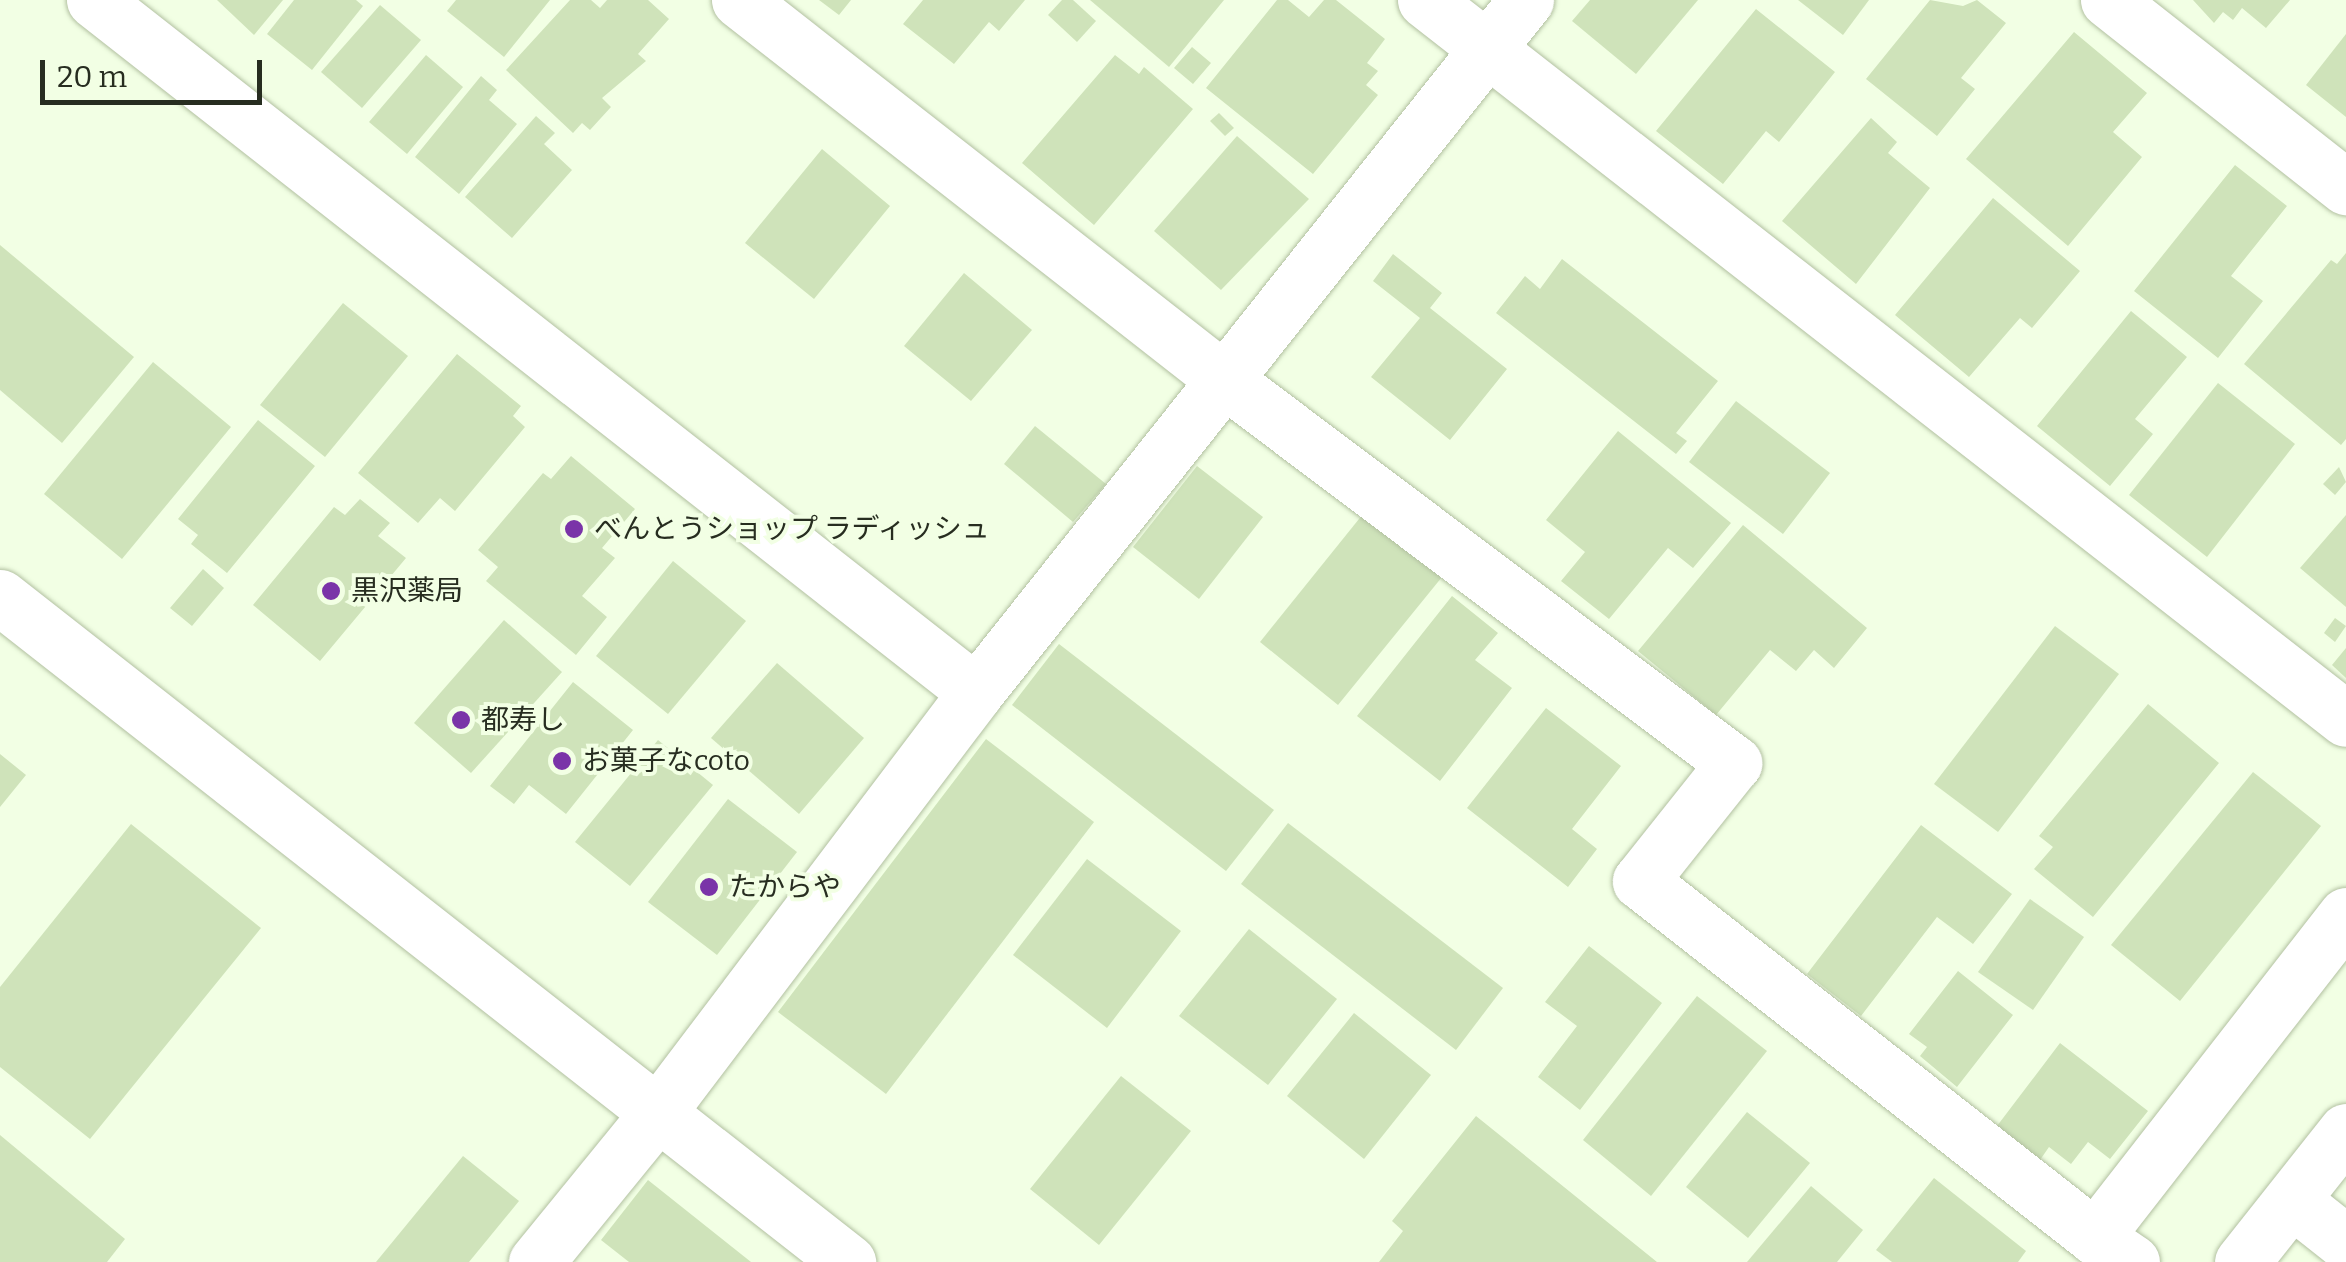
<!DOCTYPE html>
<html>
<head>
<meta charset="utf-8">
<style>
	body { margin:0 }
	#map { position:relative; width:2346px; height:1262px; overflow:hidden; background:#f2ffe4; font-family:Bitter,"Noto Sans JP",serif }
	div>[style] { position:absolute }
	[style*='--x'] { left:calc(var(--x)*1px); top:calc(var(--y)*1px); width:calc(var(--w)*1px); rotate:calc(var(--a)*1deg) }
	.building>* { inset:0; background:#cfe3ba }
	.roads { filter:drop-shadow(0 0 2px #b2c1a1) drop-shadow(0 0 2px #b2c1a1) }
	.street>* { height:55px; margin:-27.5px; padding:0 27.5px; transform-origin:27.5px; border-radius:27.5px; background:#fff }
	.secondary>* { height:55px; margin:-27.5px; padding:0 27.5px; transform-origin:27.5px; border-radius:27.5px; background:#fff }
	.dots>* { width:28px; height:28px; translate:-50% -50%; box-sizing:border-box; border:5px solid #f2ffe4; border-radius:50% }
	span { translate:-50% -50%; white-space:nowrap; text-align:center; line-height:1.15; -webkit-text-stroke:8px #f2ffe4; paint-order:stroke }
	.poi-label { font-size:28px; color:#272d20 }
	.left { translate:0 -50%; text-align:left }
	.scale { position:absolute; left:40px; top:60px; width:222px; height:45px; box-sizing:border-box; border:5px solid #272d20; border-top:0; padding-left:12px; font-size:30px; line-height:35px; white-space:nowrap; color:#272d20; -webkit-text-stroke:8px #f2ffe4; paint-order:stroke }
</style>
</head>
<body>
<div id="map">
	<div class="building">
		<i style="clip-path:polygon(217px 0,283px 0,254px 35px)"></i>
		<i style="clip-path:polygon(294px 0,356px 0,363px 6px,312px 70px,267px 34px)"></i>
		<i style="clip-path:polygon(456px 0,550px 0,504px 57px,447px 11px)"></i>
		<i style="clip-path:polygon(570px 0,591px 0,600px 8px,607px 0,648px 0,669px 19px,638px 54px,646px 61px,602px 98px,611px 107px,590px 130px,582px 123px,573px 133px,506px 70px)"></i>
		<i style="clip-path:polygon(819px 0,851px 0,839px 15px)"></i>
		<i style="clip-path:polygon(923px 0,1025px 0,999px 31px,989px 22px,954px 64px,903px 24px)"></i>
		<i style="clip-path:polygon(1062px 0,1073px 0,1096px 21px,1077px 42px,1048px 15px)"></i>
		<i style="clip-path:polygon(1090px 0,1224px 0,1169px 67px)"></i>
		<i style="clip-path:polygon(1277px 0,1288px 0,1309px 17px,1324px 0,1336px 0,1385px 39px,1367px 63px,1378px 71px,1366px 85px,1378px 95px,1313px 174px,1206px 88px)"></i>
		<i style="clip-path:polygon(1590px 0,1698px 0,1636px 74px,1572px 21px)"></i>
		<i style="clip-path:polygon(1798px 0,1869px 0,1843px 35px)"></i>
		<i style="clip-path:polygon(1930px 0,1963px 6px,1977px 0,2006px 23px,1961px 78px,1975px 89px,1937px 136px,1866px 79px)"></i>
		<i style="clip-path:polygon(2193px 0,2290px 0,2266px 28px,2242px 8px,2233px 20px,2223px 12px,2214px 23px)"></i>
		<i style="clip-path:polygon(380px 5px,421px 40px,362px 108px,321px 72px)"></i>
		<i style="clip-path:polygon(1756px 9px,1835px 72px,1779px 142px,1766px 131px,1723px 184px,1656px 131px)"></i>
		<i style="clip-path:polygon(2074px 32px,2147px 93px,2113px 132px,2142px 157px,2068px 246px,1966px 159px)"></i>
		<i style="clip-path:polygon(2346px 34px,2346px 117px,2306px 85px)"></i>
		<i style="clip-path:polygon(1192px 47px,1211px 63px,1193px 84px,1174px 68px)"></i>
		<i style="clip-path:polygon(426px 55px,463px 87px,407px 154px,369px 122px)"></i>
		<i style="clip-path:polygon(1115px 55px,1139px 74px,1144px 67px,1193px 109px,1094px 225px,1022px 163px)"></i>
		<i style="clip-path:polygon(481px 76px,497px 90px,489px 100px,517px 124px,459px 194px,415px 157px)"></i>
		<i style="clip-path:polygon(1219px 113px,1234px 128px,1225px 136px,1210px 121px)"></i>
		<i style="clip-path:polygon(536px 116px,555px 133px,544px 144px,572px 170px,512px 238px,465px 197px)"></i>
		<i style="clip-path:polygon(1871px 118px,1897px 142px,1888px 153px,1930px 188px,1856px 284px,1782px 221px)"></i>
		<i style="clip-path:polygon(1237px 136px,1309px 199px,1221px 290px,1154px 231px)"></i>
		<i style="clip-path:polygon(822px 149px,890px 206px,814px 299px,745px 243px)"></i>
		<i style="clip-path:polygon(2235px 165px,2287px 206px,2231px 276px,2263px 301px,2218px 358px,2134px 291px)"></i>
		<i style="clip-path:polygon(1993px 198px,2080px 271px,2032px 328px,2020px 318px,1969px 377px,1895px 315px)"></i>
		<i style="clip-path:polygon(0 245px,134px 357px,62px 443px,0 390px)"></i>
		<i style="clip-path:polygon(2346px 253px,2346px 439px,2341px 445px,2244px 364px,2331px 260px,2337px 264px)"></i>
		<i style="clip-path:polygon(1393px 254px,1442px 293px,1430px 308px,1507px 369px,1450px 440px,1371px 377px,1420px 318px,1373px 281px)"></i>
		<i style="clip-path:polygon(1562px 259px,1718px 381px,1676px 433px,1687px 441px,1676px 454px,1496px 313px,1525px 276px,1540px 289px)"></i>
		<i style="clip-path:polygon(964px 273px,1032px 330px,971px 401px,904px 346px)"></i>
		<i style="clip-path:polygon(343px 303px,408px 356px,325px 457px,260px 405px)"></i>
		<i style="clip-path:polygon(2131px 311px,2187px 357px,2135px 419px,2153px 434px,2110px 486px,2037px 426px)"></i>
		<i style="clip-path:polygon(457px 354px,521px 406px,513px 416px,525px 427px,455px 511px,440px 498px,418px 523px,358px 473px)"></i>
		<i style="clip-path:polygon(153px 362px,231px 427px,122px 559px,44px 494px)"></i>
		<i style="clip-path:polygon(2218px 383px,2295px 444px,2207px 557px,2129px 495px)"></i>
		<i style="clip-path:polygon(1736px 401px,1830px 473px,1783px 534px,1689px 462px)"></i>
		<i style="clip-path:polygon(258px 420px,315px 466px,227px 573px,191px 544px,198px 535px,178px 519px)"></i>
		<i style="clip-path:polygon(1035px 426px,1106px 484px,1073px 522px,1004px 464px)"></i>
		<i style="clip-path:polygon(1618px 431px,1731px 523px,1693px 568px,1668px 548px,1609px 619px,1561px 581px,1585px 552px,1546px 520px)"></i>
		<i style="clip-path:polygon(571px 456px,635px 509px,602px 548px,615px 558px,582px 596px,607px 617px,576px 655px,486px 581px,498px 567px,478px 550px,543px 473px,551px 479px)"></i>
		<i style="clip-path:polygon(1197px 466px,1263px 517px,1199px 599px,1133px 547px)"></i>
		<i style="clip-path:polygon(2339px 467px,2346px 482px,2335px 495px,2323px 484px)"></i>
		<i style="clip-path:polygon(360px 499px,390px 523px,378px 536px,406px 558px,320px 661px,253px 605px,334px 507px,345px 515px)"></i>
		<i style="clip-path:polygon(1363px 514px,1442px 577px,1338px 705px,1260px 642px)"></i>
		<i style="clip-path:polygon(2346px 515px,2346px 607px,2300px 568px)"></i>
		<i style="clip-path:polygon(1743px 525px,1867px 628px,1834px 668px,1814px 650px,1796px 671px,1770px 650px,1716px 715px,1638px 651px)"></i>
		<i style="clip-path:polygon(673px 561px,746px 621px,668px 714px,596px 656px)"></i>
		<i style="clip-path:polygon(203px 569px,224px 588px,192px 626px,170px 608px)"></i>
		<i style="clip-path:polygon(1452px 596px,1498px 633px,1475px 660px,1512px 688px,1440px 781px,1357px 716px)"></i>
		<i style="clip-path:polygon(2335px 618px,2346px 626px,2335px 642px,2324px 633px)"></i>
		<i style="clip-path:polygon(504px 620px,562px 672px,471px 773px,414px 723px)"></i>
		<i style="clip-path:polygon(2055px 626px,2119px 674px,1998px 832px,1934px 784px)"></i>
		<i style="clip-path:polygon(1059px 644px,1274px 810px,1226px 871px,1012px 705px)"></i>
		<i style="clip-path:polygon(2346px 648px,2346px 678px,2332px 665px)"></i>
		<i style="clip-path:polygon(777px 663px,864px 738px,799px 814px,711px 738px)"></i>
		<i style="clip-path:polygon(573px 682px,633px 730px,566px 814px,529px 785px,514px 804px,490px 786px)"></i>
		<i style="clip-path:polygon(2148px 704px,2219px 763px,2093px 917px,2034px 869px,2053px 847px,2039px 836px)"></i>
		<i style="clip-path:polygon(1546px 708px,1621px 766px,1572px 829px,1597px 849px,1568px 887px,1467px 808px)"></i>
		<i style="clip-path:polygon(986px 739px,1094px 822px,886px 1094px,778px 1012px)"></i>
		<i style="clip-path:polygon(658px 740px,713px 785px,630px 886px,575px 842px)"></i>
		<i style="clip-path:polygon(0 754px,26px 775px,0 807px)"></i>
		<i style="clip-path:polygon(2253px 772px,2321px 826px,2180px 1001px,2111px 945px)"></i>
		<i style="clip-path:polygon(728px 799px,797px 852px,717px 955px,648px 902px)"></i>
		<i style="clip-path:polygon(1288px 823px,1503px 988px,1456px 1050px,1241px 884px)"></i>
		<i style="clip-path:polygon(131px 824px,261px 928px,90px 1139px,0 1067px,0 987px)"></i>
		<i style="clip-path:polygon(1921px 825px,2012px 894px,1973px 944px,1937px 917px,1861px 1016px,1807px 974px)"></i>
		<i style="clip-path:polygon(1087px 859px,1181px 931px,1107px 1028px,1013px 955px)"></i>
		<i style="clip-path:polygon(2030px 899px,2084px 937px,2033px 1010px,1978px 972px)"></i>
		<i style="clip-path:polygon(1249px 929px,1337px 999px,1268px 1085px,1179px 1016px)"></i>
		<i style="clip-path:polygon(1589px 946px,1662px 1003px,1580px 1110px,1538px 1077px,1577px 1026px,1545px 1002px)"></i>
		<i style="clip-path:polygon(1958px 971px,2013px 1015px,1957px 1087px,1920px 1056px,1927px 1047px,1909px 1034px)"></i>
		<i style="clip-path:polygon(1697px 996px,1767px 1051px,1651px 1196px,1583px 1140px)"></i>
		<i style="clip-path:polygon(1354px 1013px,1431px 1075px,1364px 1159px,1287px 1096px)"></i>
		<i style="clip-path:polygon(2060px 1043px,2148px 1111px,2110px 1159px,2088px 1142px,2071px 1164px,2049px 1147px,2040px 1160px,1997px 1126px)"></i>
		<i style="clip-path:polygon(1121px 1076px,1191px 1131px,1099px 1245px,1030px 1189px)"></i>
		<i style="clip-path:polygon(1747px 1112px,1810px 1163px,1748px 1238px,1686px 1187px)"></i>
		<i style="clip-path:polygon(1476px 1116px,1657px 1262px,1379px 1262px,1403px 1231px,1392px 1221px)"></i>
		<i style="clip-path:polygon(0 1135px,125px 1239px,107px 1262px,0 1262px)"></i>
		<i style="clip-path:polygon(463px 1156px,519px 1201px,469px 1262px,376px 1262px)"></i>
		<i style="clip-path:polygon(1934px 1178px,2026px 1251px,2018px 1262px,1892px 1262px,1876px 1250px)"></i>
		<i style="clip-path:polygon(648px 1180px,751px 1262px,629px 1262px,601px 1240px)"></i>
		<i style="clip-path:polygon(1811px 1186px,1863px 1230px,1837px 1262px,1747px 1262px)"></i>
	</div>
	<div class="roads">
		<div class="street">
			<i style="--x:94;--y:0;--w:1121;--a:38.12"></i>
			<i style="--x:739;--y:0;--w:618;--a:38.04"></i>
			<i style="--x:1226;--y:381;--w:636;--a:36.94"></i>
			<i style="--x:1734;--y:763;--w:151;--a:128.5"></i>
			<i style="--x:1640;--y:881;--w:578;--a:38.04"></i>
			<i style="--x:1425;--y:0;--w:1168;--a:37.98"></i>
			<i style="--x:2108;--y:0;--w:303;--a:38.2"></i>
			<i style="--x:2293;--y:1201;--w:68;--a:38.4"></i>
			<i style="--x:536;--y:1262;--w:190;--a:-50.8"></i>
			<i style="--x:656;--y:1115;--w:530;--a:-52.89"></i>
			<i style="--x:976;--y:692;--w:884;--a:-51.52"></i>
			<i style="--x:2132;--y:1262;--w:45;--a:-146"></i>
			<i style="--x:2095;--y:1237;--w:408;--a:-52.1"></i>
			<i style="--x:2242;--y:1262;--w:167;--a:-51.6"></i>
		</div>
		<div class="secondary">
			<i style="--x:0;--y:597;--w:1078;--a:38.1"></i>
		</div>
	</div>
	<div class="dots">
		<i style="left:574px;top:529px;background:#7a34a8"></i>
		<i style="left:331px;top:591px;background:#7a34a8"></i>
		<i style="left:461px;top:720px;background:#7a34a8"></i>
		<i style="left:562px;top:761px;background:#7a34a8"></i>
		<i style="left:709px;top:887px;background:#7a34a8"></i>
	</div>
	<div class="poi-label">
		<span class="left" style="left:594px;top:529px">べんとうショップ ラディッシュ</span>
		<span class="left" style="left:351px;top:591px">黒沢薬局</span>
		<span class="left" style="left:481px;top:720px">都寿し</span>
		<span class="left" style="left:582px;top:761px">お菓子なcoto</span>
		<span class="left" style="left:729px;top:887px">たからや</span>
	</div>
	<div class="scale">20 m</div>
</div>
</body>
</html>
